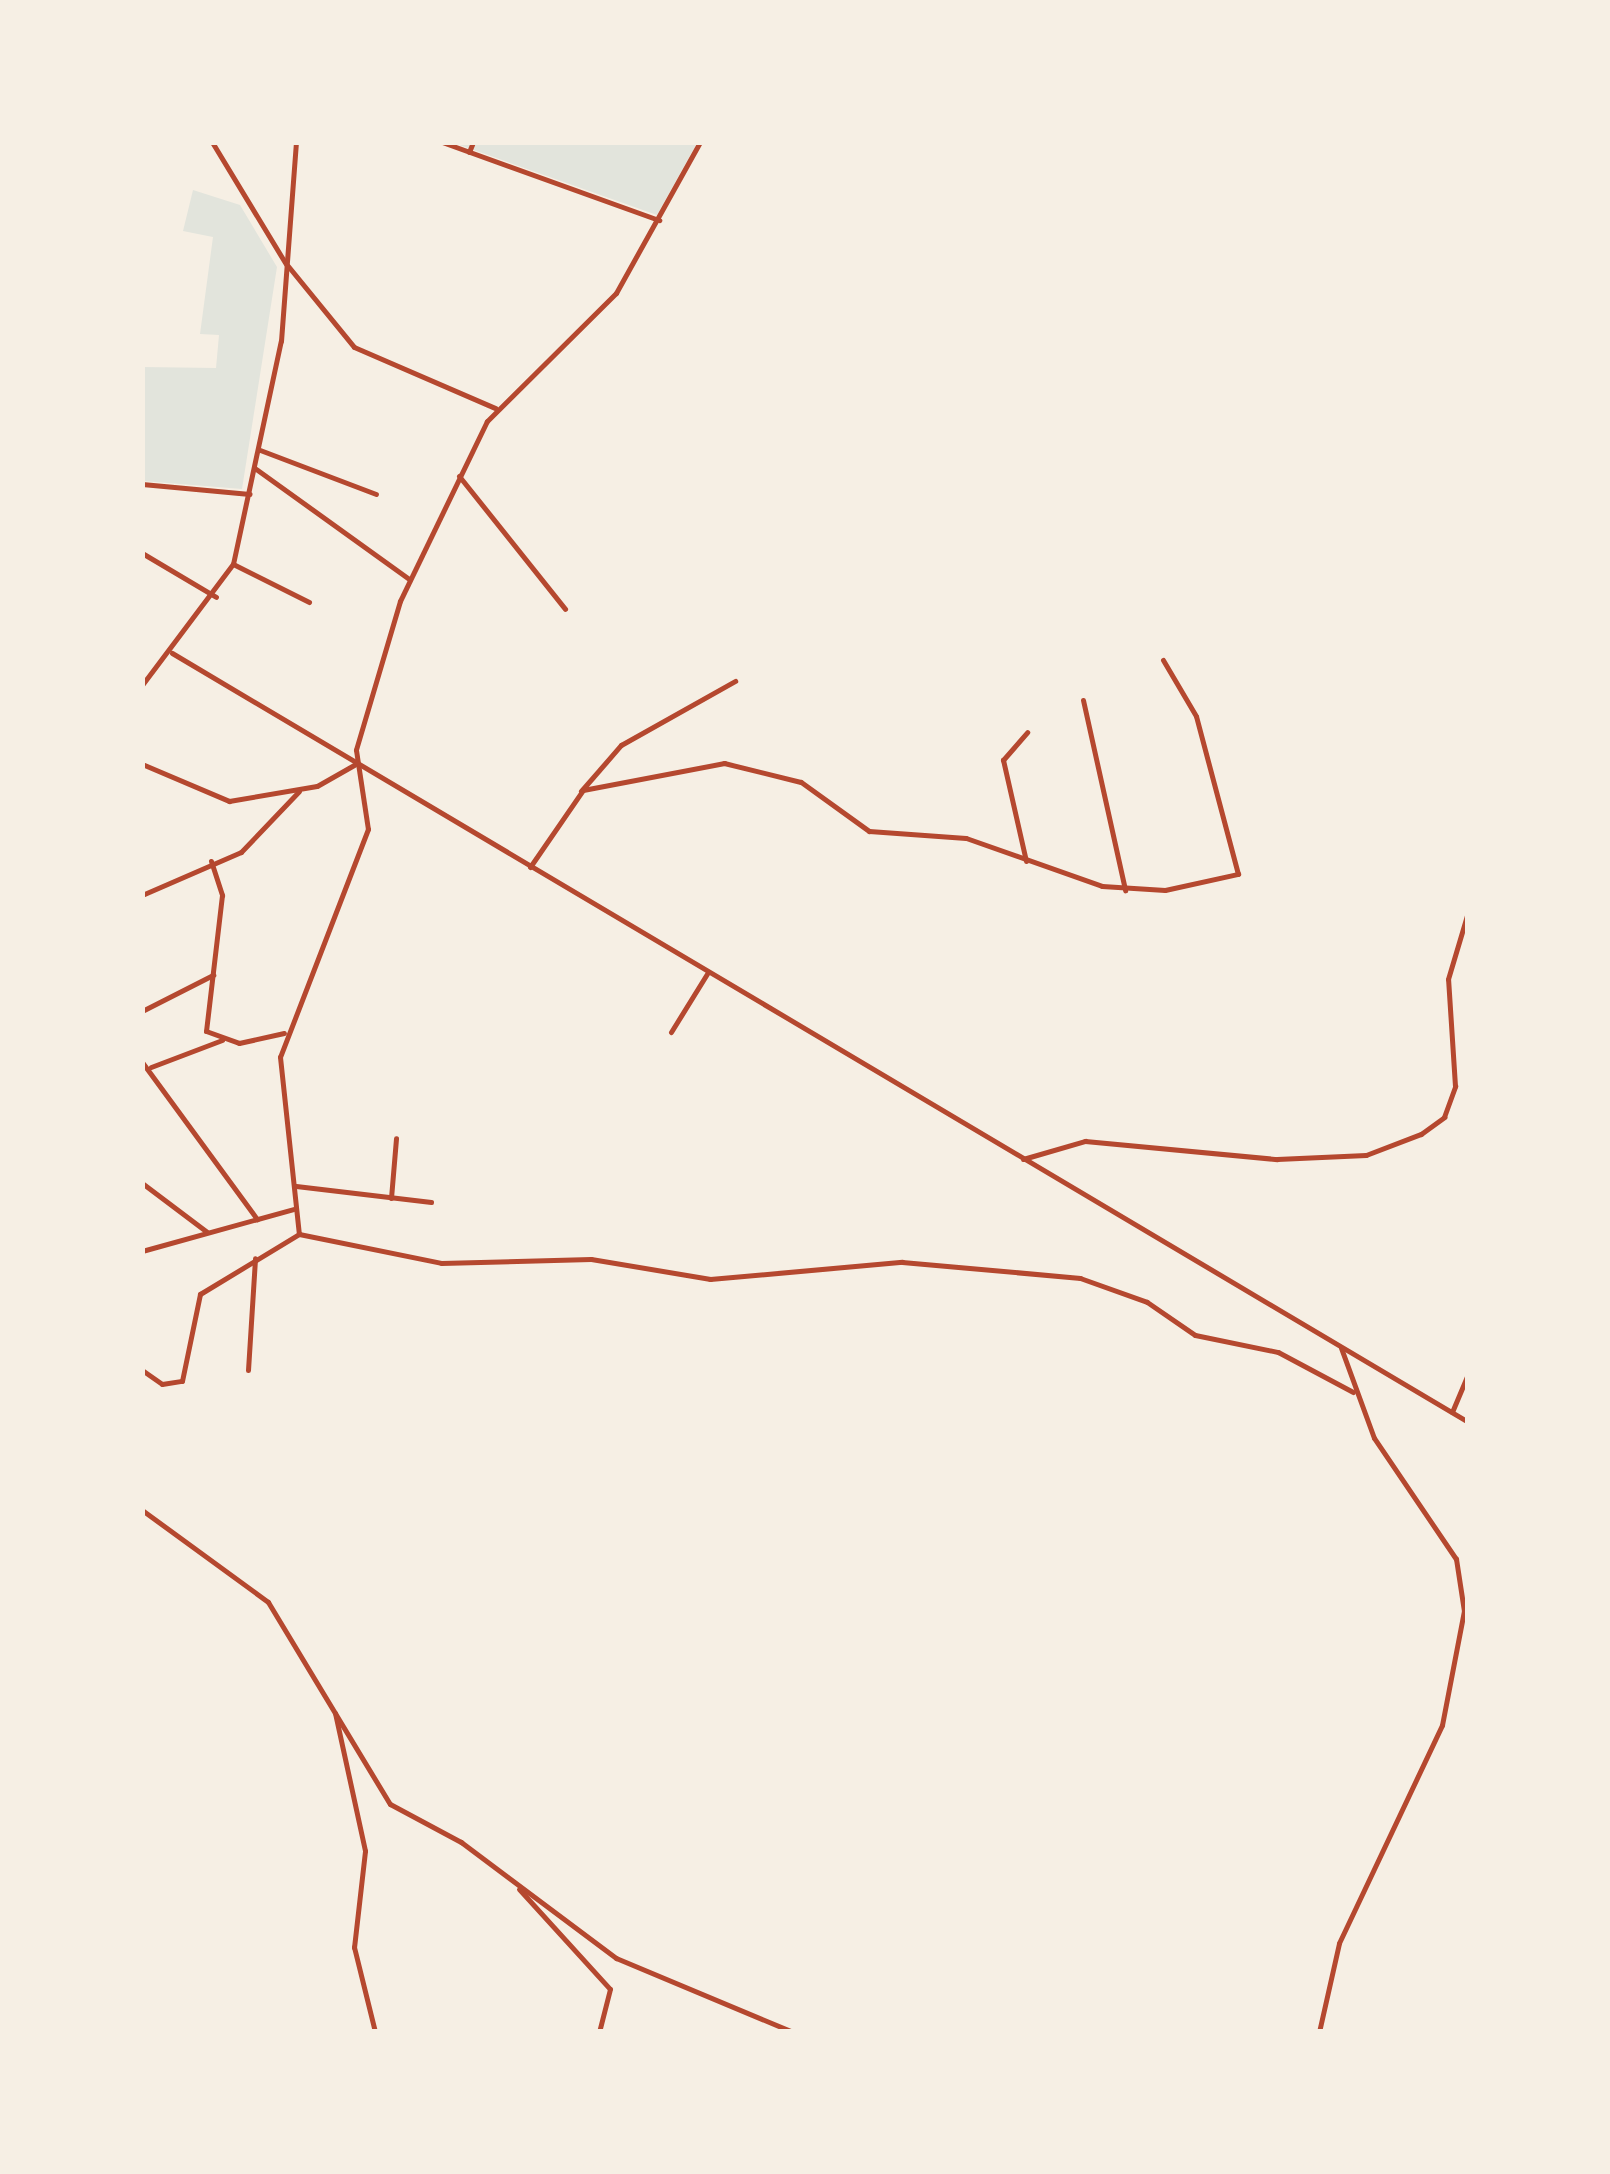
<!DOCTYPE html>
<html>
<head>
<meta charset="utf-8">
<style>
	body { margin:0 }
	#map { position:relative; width:1610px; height:2174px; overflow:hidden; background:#f6efe4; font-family:"Nunito Sans",sans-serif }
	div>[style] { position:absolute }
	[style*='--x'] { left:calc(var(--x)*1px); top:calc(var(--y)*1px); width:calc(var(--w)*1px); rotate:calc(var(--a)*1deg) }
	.green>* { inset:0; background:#e2e4dc }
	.minor>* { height:5px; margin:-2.5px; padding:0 2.5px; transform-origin:2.5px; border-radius:2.5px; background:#b5482f }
	.tertiary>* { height:5px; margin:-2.5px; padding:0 2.5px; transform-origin:2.5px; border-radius:2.5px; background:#b5482f }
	span { translate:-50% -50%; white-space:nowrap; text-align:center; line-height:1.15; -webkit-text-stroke:8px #f6efe4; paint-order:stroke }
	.frame { position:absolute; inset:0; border:145px solid #f6efe4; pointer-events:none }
</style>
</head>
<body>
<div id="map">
	<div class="green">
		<i style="clip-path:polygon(454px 143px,697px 143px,657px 215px)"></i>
		<i style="clip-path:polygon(193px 190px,240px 205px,277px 267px,242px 489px,143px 481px,143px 367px,216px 368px,219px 335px,200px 334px,213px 237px,183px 231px)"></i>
	</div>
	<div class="minor">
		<i style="--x:442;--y:142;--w:231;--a:19.8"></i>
		<i style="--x:700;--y:142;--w:173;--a:119.1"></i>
		<i style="--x:616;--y:293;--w:182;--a:135.2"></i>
		<i style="--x:487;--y:421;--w:200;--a:115.8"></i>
		<i style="--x:400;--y:601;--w:155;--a:106.5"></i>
		<i style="--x:356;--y:750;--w:80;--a:81.4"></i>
		<i style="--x:368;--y:829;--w:244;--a:111.1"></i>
		<i style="--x:280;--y:1057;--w:178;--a:83.9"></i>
		<i style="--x:299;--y:1234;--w:145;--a:11.5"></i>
		<i style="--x:441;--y:1263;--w:150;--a:-1.5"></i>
		<i style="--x:591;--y:1259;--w:121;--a:9.5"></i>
		<i style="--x:710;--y:1279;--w:193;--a:-5.1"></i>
		<i style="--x:902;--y:1262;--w:179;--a:5.1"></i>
		<i style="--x:1080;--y:1278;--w:71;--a:19.7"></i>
		<i style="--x:1147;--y:1302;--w:58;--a:34.5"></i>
		<i style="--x:1195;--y:1335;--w:85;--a:11.6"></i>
		<i style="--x:1278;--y:1352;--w:85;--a:28.1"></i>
		<i style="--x:469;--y:152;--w:11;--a:-68"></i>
		<i style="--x:288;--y:266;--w:104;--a:50.8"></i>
		<i style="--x:354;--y:347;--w:154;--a:23.4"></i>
		<i style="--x:260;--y:450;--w:124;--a:20.8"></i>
		<i style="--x:256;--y:469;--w:188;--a:35.7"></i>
		<i style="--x:459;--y:476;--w:170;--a:51.4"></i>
		<i style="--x:142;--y:484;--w:108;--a:5.3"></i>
		<i style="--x:142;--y:553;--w:86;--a:30.7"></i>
		<i style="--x:233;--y:564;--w:85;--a:26.6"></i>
		<i style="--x:1083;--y:700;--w:195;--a:77.5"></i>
		<i style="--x:142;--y:764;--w:95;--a:23"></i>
		<i style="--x:229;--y:801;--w:89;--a:-9.7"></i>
		<i style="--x:317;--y:786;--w:43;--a:-29.6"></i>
		<i style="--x:581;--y:791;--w:61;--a:-49"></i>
		<i style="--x:621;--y:745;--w:131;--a:-29.3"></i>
		<i style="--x:211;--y:861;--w:36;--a:72"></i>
		<i style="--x:222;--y:895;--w:137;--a:96.7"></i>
		<i style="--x:206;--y:1031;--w:35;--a:20"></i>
		<i style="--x:239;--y:1043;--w:46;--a:-12.5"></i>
		<i style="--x:1026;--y:861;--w:104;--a:-102.8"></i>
		<i style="--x:1003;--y:760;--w:37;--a:-49"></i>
		<i style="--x:530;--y:867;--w:93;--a:-55.5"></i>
		<i style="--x:583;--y:790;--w:144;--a:-10.8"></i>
		<i style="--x:724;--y:763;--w:79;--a:13.9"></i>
		<i style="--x:801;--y:782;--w:84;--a:35.8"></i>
		<i style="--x:869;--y:831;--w:97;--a:4.1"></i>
		<i style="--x:966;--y:838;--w:144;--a:19.4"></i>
		<i style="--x:1102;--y:886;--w:63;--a:3.6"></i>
		<i style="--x:1165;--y:890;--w:75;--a:-12.4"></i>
		<i style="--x:1238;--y:874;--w:163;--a:-104.9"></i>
		<i style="--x:1196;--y:716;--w:65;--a:-120.5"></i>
		<i style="--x:142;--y:895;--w:108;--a:-23.5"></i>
		<i style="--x:241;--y:852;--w:84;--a:-46.4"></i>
		<i style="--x:142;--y:1011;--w:80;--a:-26.9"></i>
		<i style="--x:671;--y:1032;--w:70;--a:-58.3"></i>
		<i style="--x:142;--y:1062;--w:195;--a:53.8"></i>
		<i style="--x:151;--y:1067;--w:76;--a:-20.8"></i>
		<i style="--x:1023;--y:1159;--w:65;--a:-16.2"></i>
		<i style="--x:1085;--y:1141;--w:193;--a:5.4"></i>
		<i style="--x:1277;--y:1159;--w:89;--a:-2.6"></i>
		<i style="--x:1366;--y:1155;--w:59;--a:-20.9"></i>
		<i style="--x:1421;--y:1134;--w:29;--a:-36"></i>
		<i style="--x:1444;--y:1117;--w:33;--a:-70"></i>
		<i style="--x:1455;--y:1086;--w:107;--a:-93.7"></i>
		<i style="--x:1448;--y:979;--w:70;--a:-73.4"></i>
		<i style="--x:142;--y:1183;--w:81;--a:37"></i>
		<i style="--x:296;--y:1186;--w:136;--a:6.8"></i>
		<i style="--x:391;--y:1198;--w:60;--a:-85.2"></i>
		<i style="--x:142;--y:1251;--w:157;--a:-15.5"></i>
		<i style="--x:142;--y:1370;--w:24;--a:35"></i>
		<i style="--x:162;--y:1384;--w:20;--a:-9"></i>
		<i style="--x:182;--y:1381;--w:89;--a:-78.3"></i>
		<i style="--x:200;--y:1294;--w:116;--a:-31.2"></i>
		<i style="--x:248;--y:1370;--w:112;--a:-86.4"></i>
		<i style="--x:1452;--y:1412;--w:41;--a:-67.2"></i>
		<i style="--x:142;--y:1510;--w:156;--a:36.1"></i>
		<i style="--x:268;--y:1602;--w:236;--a:58.9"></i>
		<i style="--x:390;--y:1804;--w:81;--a:28.2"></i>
		<i style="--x:461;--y:1842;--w:194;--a:36.8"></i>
		<i style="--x:616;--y:1958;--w:192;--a:22.7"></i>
		<i style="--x:335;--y:1713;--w:141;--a:77.7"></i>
		<i style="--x:365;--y:1851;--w:97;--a:96.5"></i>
		<i style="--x:354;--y:1947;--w:88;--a:76.1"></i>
		<i style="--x:519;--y:1889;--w:135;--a:47.7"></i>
		<i style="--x:610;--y:1989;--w:44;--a:104.3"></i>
		<i style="--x:1319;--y:2032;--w:91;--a:-77.3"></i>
		<i style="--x:1339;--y:1943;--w:241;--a:-64.7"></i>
		<i style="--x:1442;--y:1725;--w:116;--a:-79.1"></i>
		<i style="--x:1464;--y:1611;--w:53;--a:-98.7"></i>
		<i style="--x:1456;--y:1559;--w:146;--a:-124.1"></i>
		<i style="--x:1374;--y:1438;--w:96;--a:-110.1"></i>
	</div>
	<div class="tertiary">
		<i style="--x:212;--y:142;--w:143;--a:58.8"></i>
		<i style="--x:172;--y:653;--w:1507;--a:30.68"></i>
		<i style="--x:142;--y:685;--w:151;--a:-53.1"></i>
		<i style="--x:233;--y:564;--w:228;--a:-77.9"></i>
		<i style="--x:281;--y:341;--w:200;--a:-85.7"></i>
	</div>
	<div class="frame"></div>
</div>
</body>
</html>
